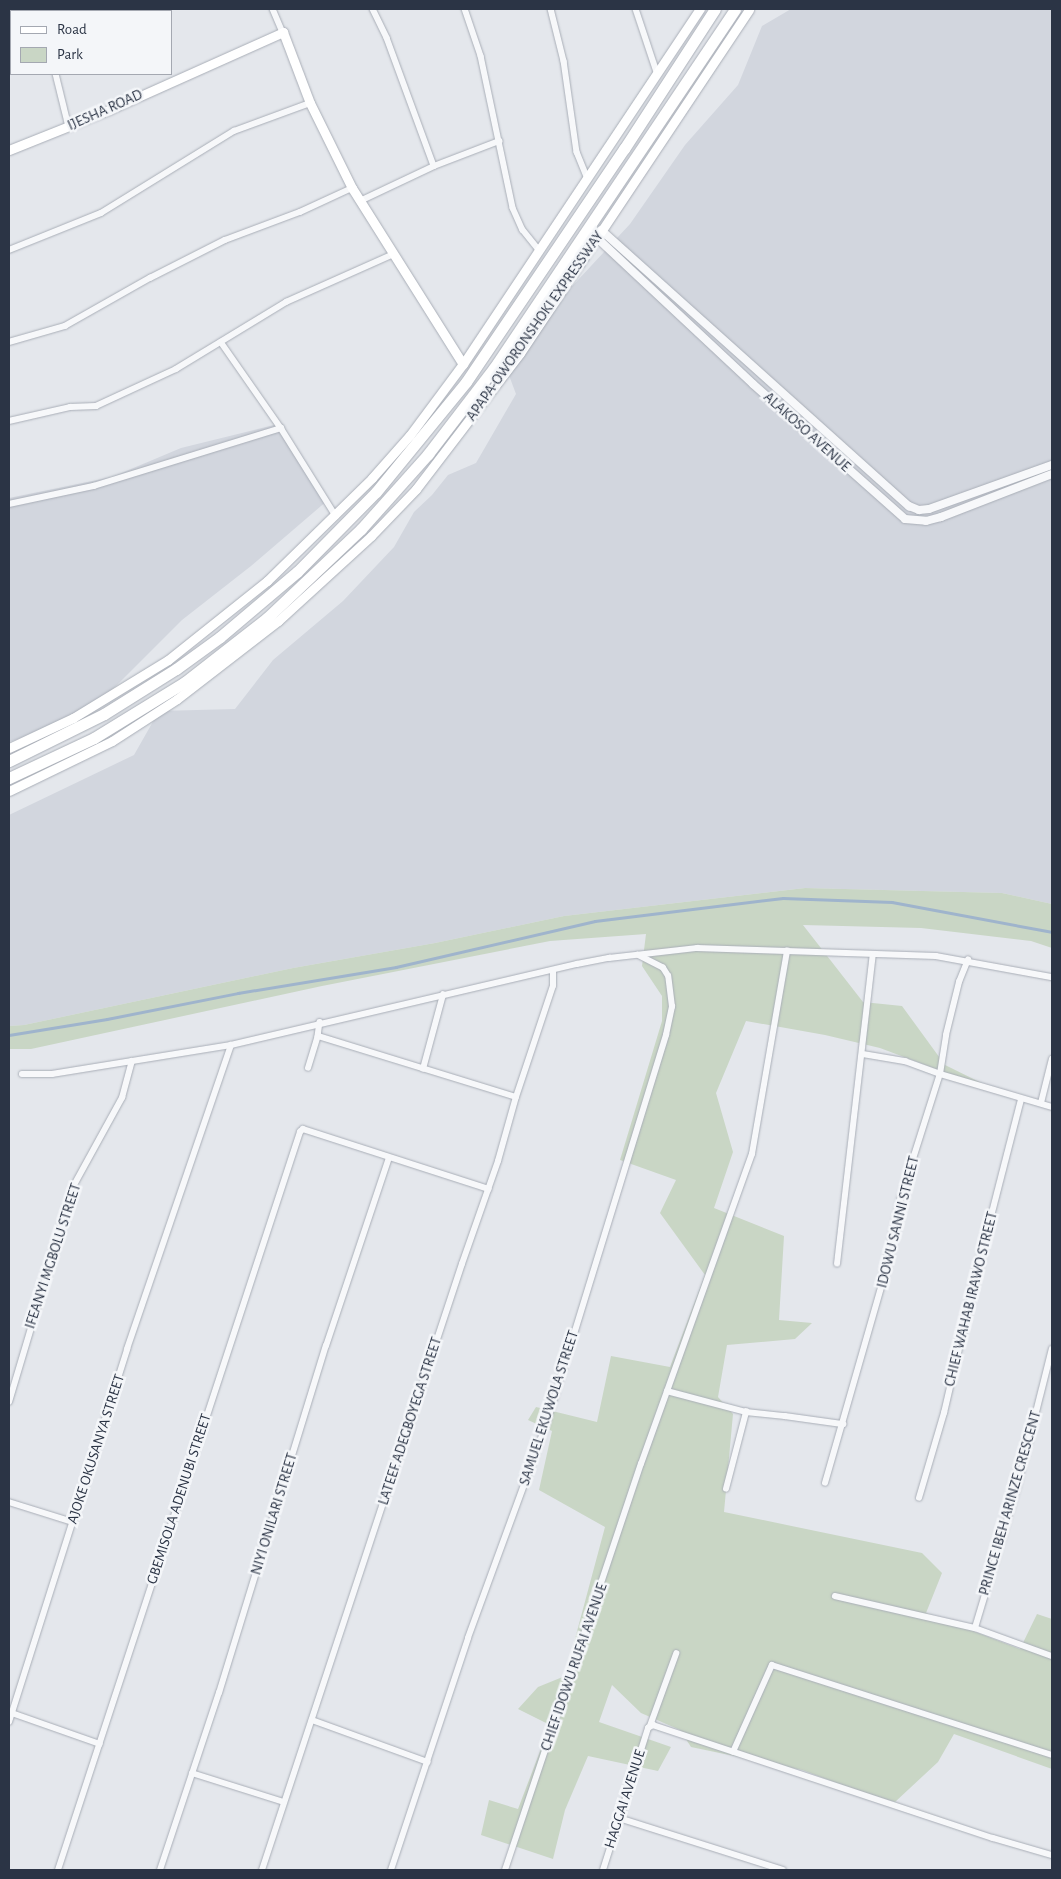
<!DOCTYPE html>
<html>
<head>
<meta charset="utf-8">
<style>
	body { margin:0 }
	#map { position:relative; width:1061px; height:1879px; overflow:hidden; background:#e4e7ec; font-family:"Alegreya Sans",sans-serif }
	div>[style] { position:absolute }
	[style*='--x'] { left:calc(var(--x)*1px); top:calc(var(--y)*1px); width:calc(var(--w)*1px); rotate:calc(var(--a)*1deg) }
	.built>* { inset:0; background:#d2d6de }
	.green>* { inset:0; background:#c9d6c5 }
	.stream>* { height:2.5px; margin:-1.25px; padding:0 1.25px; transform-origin:1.25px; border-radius:1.25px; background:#9fb4cc }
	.roads { filter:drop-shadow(0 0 1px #a9aeb7) drop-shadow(0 0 1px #a9aeb7) }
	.minor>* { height:5.5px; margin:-2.75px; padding:0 2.75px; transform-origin:2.75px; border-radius:2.75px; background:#f7f8fa }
	.tertiary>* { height:8px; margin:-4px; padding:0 4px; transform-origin:4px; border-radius:4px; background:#f7f8fa }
	.secondary>* { height:9px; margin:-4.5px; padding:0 4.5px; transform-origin:4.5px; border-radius:4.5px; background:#fff }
	.primary>* { height:9px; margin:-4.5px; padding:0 4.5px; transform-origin:4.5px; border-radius:4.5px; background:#fff }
	.motorway>* { height:11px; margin:-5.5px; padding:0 5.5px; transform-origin:5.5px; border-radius:5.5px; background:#fff }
	span { translate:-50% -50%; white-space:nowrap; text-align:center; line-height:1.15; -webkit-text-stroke:5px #f4f6f9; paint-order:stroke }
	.street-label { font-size:15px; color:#2b3445 }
	.frame { position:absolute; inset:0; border:10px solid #2b3445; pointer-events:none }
	.legend { position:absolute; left:10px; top:10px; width:162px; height:65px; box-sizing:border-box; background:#f4f6f9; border:1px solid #a4a8b1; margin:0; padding:6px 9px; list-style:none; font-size:15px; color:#2b3445 }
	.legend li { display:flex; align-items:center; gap:10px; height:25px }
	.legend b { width:25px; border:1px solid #a4a8b1 }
</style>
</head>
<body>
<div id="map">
	<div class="built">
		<i style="clip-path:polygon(791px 9px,1052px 9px,1052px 904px,1002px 893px,805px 888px,564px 916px,435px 943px,293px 968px,24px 1025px,9px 1026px,9px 815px,134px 755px,159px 711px,235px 709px,273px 660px,343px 601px,394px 547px,414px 512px,432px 495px,448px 475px,476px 463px,516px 394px,507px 370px,565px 294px,630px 224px,685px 145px,738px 85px,762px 26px)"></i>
		<i style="clip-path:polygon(274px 425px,328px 500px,251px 566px,182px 620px,106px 696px,47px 729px,9px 742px,9px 498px,112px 477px,181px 448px)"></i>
	</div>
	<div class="green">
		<i style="clip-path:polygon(805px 888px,1002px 893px,1052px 904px,1052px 948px,1031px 941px,921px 928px,803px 925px,863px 1002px,902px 1006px,945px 1065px,1008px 1096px,880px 1048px,825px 1035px,746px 1021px,716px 1093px,733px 1152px,714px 1208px,784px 1236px,779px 1320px,812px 1323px,795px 1339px,727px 1345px,718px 1397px,733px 1414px,724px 1512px,922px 1553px,942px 1573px,926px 1613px,1020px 1649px,1037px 1614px,1052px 1619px,1052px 1769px,954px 1734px,938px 1762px,895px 1802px,858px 1791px,802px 1770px,691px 1747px,680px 1730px,641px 1713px,612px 1685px,599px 1722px,671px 1747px,658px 1771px,588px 1756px,565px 1810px,553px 1859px,481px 1835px,489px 1800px,518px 1809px,550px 1725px,518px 1709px,538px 1687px,565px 1676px,605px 1527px,539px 1490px,552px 1431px,528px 1420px,536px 1407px,597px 1422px,611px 1356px,670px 1367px,705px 1275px,660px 1213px,676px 1180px,620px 1160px,662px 1021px,662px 996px,642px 966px,646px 934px,550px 941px,322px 986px,31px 1049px,9px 1049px,9px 1026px,24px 1025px,293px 968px,435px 943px,564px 916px)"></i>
	</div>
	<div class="stream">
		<i style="--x:9;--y:1035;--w:99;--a:-9.3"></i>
		<i style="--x:107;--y:1019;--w:134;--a:-11.2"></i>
		<i style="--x:238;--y:993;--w:160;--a:-9.3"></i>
		<i style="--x:396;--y:967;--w:204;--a:-13"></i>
		<i style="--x:595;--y:921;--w:189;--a:-7"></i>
		<i style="--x:783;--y:898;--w:109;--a:2.1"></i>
		<i style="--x:892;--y:902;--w:163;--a:10.6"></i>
	</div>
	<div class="roads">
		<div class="minor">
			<i style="--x:37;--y:9;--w:2;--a:63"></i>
			<i style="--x:273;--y:9;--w:25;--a:67"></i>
			<i style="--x:373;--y:9;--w:32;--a:64"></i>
			<i style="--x:387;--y:38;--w:136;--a:69.8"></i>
			<i style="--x:465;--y:9;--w:50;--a:71.2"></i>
			<i style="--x:481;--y:56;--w:155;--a:78.1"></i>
			<i style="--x:513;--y:208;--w:24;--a:66"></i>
			<i style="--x:523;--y:230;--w:27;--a:51"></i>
			<i style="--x:551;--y:9;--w:54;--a:76"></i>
			<i style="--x:564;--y:61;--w:92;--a:81.9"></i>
			<i style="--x:577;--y:152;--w:29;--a:68"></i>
			<i style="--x:636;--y:9;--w:66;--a:71.6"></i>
			<i style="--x:95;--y:11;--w:7;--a:-16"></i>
			<i style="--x:9;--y:43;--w:2;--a:-27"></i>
			<i style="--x:56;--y:74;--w:55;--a:76.2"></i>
			<i style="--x:360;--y:201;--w:82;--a:-25.3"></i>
			<i style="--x:434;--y:166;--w:70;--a:-21"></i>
			<i style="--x:9;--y:250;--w:99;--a:-21.9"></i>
			<i style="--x:101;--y:213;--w:156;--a:-31.7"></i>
			<i style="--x:234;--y:131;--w:81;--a:-20.2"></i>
			<i style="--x:9;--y:342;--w:58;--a:-15.9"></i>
			<i style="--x:65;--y:326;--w:98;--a:-29.5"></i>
			<i style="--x:150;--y:278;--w:84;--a:-26.9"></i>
			<i style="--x:225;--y:240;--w:80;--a:-20.5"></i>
			<i style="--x:300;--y:212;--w:57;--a:-24.8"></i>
			<i style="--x:221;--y:342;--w:105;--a:55.1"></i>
			<i style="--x:281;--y:428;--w:104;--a:58"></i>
			<i style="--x:9;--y:421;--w:63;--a:-12.9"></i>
			<i style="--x:70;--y:407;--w:26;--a:-2"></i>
			<i style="--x:96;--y:406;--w:88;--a:-24.8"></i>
			<i style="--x:176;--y:369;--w:129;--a:-31.3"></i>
			<i style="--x:286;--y:302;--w:118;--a:-24"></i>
			<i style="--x:9;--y:504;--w:87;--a:-12"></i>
			<i style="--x:94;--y:486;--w:196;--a:-17.2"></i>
			<i style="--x:320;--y:1022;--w:14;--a:98"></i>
			<i style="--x:318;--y:1036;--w:207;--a:17.1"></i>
			<i style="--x:863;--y:1054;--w:43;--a:9.5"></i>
			<i style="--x:905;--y:1061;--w:37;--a:20"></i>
			<i style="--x:940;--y:1074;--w:117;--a:16.4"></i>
			<i style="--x:308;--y:1068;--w:34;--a:-73"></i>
			<i style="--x:423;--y:1069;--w:77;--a:-74.9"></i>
			<i style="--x:22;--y:1074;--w:30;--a:0"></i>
			<i style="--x:52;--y:1074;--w:181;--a:-9.2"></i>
			<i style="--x:231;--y:1045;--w:355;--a:-13.2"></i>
			<i style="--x:577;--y:964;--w:33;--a:-11"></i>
			<i style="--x:609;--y:958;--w:89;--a:-6.5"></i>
			<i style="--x:697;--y:948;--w:239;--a:1.9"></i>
			<i style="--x:936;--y:956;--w:118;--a:10.3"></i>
			<i style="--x:1041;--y:1103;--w:45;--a:-76"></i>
			<i style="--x:837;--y:1264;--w:311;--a:-83.4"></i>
			<i style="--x:667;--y:1391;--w:82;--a:14.9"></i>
			<i style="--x:746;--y:1412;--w:39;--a:6"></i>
			<i style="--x:785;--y:1416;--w:59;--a:7.9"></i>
			<i style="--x:9;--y:1402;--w:224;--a:-73.4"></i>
			<i style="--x:73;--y:1187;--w:102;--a:-61.2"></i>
			<i style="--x:122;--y:1098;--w:38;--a:-75"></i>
			<i style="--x:825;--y:1483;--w:207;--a:-74"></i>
			<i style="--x:882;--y:1284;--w:83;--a:-78.1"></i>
			<i style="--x:899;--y:1203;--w:135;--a:-72.4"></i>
			<i style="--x:940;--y:1074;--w:39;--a:-81"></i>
			<i style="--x:946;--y:1035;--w:55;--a:-76.2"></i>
			<i style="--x:959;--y:982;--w:24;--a:-68"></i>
			<i style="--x:726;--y:1489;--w:80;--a:-75.4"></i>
			<i style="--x:919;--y:1498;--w:89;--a:-73.6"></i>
			<i style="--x:944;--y:1413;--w:142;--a:-76.9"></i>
			<i style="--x:976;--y:1275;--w:181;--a:-75.6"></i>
			<i style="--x:9;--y:1502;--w:67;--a:17.4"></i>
			<i style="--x:835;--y:1596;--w:144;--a:12.9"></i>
			<i style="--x:975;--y:1628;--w:82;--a:20"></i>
			<i style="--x:975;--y:1628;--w:146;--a:-73.3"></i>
			<i style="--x:1017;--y:1488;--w:143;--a:-75.9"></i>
			<i style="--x:12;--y:1713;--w:93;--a:19.4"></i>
			<i style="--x:312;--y:1720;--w:123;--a:19.9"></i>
			<i style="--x:9;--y:1722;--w:391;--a:-72.4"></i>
			<i style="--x:127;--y:1349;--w:321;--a:-71.1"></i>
			<i style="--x:650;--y:1726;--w:77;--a:-70.1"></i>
			<i style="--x:733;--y:1752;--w:95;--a:-65.9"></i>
			<i style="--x:772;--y:1665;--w:294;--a:17.8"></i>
			<i style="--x:192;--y:1773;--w:96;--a:17.5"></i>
			<i style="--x:619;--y:1818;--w:172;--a:17.6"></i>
			<i style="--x:58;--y:1870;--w:777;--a:-71.84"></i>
			<i style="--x:300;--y:1132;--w:4;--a:-45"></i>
			<i style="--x:303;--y:1129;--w:195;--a:17.9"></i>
			<i style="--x:160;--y:1870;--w:187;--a:-71.6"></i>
			<i style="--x:219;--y:1693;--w:363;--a:-72.9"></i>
			<i style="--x:326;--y:1346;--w:198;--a:-71.5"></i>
			<i style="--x:262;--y:1870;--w:638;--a:-71.74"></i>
			<i style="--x:462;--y:1264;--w:109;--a:-70.7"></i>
			<i style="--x:498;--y:1161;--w:66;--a:-74.3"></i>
			<i style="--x:516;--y:1097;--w:117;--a:-71.6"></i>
			<i style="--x:553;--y:986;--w:15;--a:-90"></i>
			<i style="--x:391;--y:1870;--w:244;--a:-71.6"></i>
			<i style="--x:468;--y:1638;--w:230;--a:-69.9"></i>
			<i style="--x:547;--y:1422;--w:405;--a:-72.9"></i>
			<i style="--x:666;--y:1035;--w:29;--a:-78"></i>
			<i style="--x:672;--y:1007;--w:31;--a:-97"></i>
			<i style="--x:668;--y:976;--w:9;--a:-122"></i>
			<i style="--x:663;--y:968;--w:28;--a:-153"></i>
			<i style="--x:505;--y:1870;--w:428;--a:-71.5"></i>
			<i style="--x:641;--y:1464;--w:329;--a:-70.3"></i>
			<i style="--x:752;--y:1154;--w:206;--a:-80.2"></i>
			<i style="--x:603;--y:1870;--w:149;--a:-72.4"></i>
			<i style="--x:648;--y:1728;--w:6;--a:-31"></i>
			<i style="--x:653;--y:1725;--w:358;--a:18.4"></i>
			<i style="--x:993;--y:1838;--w:61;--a:16.1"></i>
		</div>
		<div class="tertiary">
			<i style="--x:601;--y:230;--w:414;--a:41.9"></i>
			<i style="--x:909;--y:506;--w:11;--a:22"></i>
			<i style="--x:919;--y:510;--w:10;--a:-6"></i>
			<i style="--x:929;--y:509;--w:131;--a:-19.7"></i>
			<i style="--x:596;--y:237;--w:215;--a:43.1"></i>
			<i style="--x:753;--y:384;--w:203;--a:41.6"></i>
			<i style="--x:905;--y:519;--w:21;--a:5"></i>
			<i style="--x:926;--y:521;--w:16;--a:-15"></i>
			<i style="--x:941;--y:517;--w:119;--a:-21.2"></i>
		</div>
		<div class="secondary">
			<i style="--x:9;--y:150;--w:108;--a:-21.8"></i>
			<i style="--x:109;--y:110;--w:191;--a:-24.1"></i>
			<i style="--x:283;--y:32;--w:76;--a:69.2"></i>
			<i style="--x:310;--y:103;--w:95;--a:63.7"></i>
			<i style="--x:352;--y:188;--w:208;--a:57.8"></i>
		</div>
		<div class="primary">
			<i style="--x:9;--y:748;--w:71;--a:-25.1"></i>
			<i style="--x:73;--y:718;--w:111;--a:-31.4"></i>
			<i style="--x:168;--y:660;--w:127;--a:-38.6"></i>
			<i style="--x:267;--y:581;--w:147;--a:-44.4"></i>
			<i style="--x:372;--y:478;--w:57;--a:-48.5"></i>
			<i style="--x:410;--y:435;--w:89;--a:-53.3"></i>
			<i style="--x:463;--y:364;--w:427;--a:-56.3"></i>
			<i style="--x:9;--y:791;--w:114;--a:-25.9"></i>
			<i style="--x:112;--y:741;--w:77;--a:-32.9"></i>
			<i style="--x:177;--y:699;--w:128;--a:-37.7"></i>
			<i style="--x:278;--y:621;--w:126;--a:-42.4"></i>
			<i style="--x:371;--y:536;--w:65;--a:-46.2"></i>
			<i style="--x:416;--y:489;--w:171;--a:-52.6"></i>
			<i style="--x:520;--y:353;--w:413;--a:-56.3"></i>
		</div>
		<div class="motorway">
			<i style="--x:9;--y:761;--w:106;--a:-26.3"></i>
			<i style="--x:104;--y:714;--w:85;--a:-32"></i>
			<i style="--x:176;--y:669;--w:54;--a:-36"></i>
			<i style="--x:220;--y:637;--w:101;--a:-40.2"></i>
			<i style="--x:297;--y:572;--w:112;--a:-45.4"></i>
			<i style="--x:376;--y:492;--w:142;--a:-50.7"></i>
			<i style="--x:466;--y:382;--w:282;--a:-55.9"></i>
			<i style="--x:624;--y:149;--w:167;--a:-57"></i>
			<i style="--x:9;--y:778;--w:94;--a:-25.2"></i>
			<i style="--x:94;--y:738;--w:107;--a:-31.6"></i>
			<i style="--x:185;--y:682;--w:104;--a:-38"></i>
			<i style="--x:267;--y:618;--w:129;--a:-43.4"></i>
			<i style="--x:361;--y:529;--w:101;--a:-48.2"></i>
			<i style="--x:428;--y:454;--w:108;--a:-52.5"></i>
			<i style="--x:494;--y:368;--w:432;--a:-56.1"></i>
		</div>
	</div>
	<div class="street-label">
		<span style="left:105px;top:110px;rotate:-24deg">IJESHA ROAD</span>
		<span style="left:535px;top:326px;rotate:-55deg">APAPA-OWORONSHOKI EXPRESSWAY</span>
		<span style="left:807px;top:432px;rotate:42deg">ALAKOSO AVENUE</span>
		<span style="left:898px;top:1222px;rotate:-76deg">IDOWU SANNI STREET</span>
		<span style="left:53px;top:1256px;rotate:-72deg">IFEANYI MGBOLU STREET</span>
		<span style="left:971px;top:1299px;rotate:-76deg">CHIEF WAHAB IRAWO STREET</span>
		<span style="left:549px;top:1408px;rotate:-72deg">SAMUEL EKUWOLA STREET</span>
		<span style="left:410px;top:1421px;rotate:-72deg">LATEEF ADEGBOYEGA STREET</span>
		<span style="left:96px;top:1449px;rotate:-72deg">AJOKE OKUSANYA STREET</span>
		<span style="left:179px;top:1499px;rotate:-72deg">GBEMISOLA ADENUBI STREET</span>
		<span style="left:1010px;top:1503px;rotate:-74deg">PRINCE IBEH ARINZE CRESCENT</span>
		<span style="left:274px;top:1514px;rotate:-73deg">NIYI ONILARI STREET</span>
		<span style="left:574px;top:1667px;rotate:-71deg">CHIEF IDOWU RUFAI AVENUE</span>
		<span style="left:625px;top:1799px;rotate:-72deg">HAGGAI AVENUE</span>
	</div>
	<div class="frame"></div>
	<ul class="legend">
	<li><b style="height:6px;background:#fff"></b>Road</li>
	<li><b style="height:14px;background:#c9d6c5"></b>Park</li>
	</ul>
</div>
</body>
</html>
